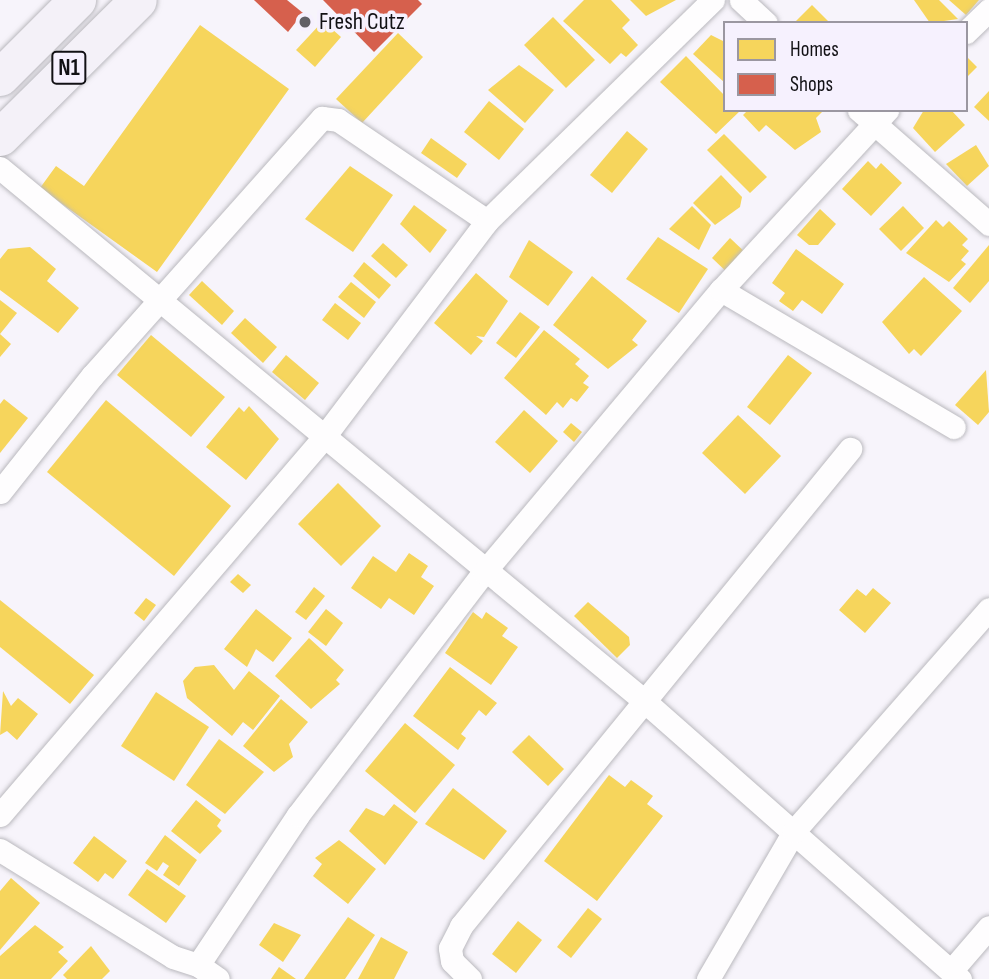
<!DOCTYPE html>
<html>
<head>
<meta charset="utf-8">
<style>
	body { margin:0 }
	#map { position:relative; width:989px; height:979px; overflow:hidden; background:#f7f4fb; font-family:"Sofia Sans Condensed",sans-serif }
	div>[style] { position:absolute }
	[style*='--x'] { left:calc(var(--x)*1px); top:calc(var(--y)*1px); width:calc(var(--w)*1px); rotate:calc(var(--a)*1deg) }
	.homes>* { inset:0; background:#f6d55c }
	.shops>* { inset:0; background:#d6604d }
	.roads { filter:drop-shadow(0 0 2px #bab9be) drop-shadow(0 0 2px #bab9be) }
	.minor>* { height:23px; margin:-11.5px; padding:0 11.5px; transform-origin:11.5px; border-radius:11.5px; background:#fefdfe }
	.trunk>* { height:37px; margin:-18.5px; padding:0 18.5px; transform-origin:18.5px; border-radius:18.5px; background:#f4f1f8 }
	.dots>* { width:19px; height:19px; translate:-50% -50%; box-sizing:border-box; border:4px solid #f6f1fe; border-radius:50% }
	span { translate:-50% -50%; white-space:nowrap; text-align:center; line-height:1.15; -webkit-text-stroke:7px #f6f1fe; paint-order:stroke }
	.shield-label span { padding:2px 5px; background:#f6f1fe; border:2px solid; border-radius:5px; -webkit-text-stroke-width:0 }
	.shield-label { font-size:23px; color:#121115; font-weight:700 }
	.poi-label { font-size:24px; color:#121115 }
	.left { translate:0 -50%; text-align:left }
	.legend { position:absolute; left:723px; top:21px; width:245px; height:91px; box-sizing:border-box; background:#f6f1fe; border:2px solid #9b97a1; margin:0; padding:9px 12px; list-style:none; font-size:21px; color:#121115 }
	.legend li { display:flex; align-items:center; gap:14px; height:35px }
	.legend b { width:35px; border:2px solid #9b97a1 }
</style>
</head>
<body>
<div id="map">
	<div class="homes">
		<i style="clip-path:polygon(584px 0,611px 0,630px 20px,622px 28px,638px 45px,626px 57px,621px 53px,610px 64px,563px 21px)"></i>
		<i style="clip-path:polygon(630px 0,676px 0,646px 16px)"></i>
		<i style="clip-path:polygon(914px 0,939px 0,958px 19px,930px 23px)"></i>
		<i style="clip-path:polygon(949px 0,979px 0,966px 15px)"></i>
		<i style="clip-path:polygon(812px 5px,830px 23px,794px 23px)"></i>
		<i style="clip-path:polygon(553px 17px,595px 60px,566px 88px,524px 45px)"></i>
		<i style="clip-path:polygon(323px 21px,341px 37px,315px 67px,296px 50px)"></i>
		<i style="clip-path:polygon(200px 25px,289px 89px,157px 272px,40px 188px,56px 166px,84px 186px)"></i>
		<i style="clip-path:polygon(398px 33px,423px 57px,362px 123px,336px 99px)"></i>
		<i style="clip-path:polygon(711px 35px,725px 42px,725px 83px,693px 54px)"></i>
		<i style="clip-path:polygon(686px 56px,725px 96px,725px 110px,741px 110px,716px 134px,660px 82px)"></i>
		<i style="clip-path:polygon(966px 56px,977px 67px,966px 78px)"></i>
		<i style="clip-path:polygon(519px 65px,554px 90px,525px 123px,488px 90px)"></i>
		<i style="clip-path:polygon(989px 91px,989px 121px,974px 107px)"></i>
		<i style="clip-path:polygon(489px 101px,524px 129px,499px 160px,464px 132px)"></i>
		<i style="clip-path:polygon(748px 110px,824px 110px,816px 118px,821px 132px,795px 150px,766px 125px,759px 132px,743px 115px)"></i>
		<i style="clip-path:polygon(924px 110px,951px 110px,965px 125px,935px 152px,913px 128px)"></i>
		<i style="clip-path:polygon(627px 131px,648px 149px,612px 193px,590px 175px)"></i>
		<i style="clip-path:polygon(724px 134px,767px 177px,750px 193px,707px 150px)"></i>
		<i style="clip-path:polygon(431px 138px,467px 164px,457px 178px,421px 153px)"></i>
		<i style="clip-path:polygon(976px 145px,989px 166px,967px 186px,946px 164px)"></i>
		<i style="clip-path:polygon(868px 161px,876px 169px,881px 163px,902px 183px,871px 216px,842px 189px)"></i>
		<i style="clip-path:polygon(350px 166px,393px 195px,353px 252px,305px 219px)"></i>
		<i style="clip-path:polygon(721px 175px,742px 197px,740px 207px,715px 225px,693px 203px)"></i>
		<i style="clip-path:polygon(414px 205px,447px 230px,430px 253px,400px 224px)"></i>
		<i style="clip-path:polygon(692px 206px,711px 225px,699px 250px,669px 229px)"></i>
		<i style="clip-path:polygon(903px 206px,924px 228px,901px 251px,879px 229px)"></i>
		<i style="clip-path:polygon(820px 209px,836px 224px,818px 245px,809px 245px,797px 235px)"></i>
		<i style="clip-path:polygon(936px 220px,943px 227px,949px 221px,968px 239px,962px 245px,969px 251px,961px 260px,966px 264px,949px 282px,906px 253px)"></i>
		<i style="clip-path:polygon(658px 237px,708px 269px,679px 313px,626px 279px)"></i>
		<i style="clip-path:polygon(730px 238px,749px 256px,731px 276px,712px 258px)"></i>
		<i style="clip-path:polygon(529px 240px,573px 272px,548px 306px,509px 277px)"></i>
		<i style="clip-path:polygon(383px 243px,408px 265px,396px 278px,371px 256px)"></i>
		<i style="clip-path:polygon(989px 245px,989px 281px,970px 303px,953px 288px)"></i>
		<i style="clip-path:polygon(30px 247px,56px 269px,47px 281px,79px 308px,58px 333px,0 290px,0 259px,8px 249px)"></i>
		<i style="clip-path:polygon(796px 249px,844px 284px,822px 314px,802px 300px,793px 311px,779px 301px,785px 293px,772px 283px)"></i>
		<i style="clip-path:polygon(364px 262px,391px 285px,379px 299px,353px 276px)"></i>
		<i style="clip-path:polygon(476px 273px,508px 301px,484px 337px,476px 336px,483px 341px,471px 355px,434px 323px)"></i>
		<i style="clip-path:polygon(592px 276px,647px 321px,632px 340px,638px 345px,608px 369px,553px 325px)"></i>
		<i style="clip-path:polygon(924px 277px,962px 311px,921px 356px,914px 349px,909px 354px,882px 322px)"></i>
		<i style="clip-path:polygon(202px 281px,234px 311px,222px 325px,189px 295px)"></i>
		<i style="clip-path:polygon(351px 282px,376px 302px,364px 318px,338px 297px)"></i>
		<i style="clip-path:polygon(0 300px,17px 313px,0 334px)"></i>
		<i style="clip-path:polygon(335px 303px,361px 323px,348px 340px,322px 320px)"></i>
		<i style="clip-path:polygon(520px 312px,540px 327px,516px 358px,496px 343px)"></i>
		<i style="clip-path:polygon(245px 318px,277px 347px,263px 363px,231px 333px)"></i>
		<i style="clip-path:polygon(544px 330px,580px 359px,575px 364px,589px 376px,583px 383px,589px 387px,577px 402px,571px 398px,563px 408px,557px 402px,546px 415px,504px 378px)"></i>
		<i style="clip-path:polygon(0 334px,11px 344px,0 357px)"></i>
		<i style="clip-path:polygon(151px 335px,225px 397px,191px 437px,117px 375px)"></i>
		<i style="clip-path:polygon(286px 355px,319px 383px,305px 400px,272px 372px)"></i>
		<i style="clip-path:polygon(788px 355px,812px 373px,770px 425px,747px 407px)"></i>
		<i style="clip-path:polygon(986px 370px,989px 412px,978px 425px,955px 405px)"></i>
		<i style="clip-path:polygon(4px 399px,28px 418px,0 453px,0 404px)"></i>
		<i style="clip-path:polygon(106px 400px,231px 506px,174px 576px,47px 472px)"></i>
		<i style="clip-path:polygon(249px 406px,279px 439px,246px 480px,206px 447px,239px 407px,244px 412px)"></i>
		<i style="clip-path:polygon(524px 410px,558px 441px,530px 473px,495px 442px)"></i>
		<i style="clip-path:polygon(738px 415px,781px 456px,745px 494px,702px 453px)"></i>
		<i style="clip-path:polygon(571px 423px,582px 432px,574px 442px,563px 432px)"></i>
		<i style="clip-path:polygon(338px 483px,381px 526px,341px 566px,298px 524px)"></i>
		<i style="clip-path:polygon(409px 553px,428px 566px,421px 577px,434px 586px,414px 615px,389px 598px,381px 609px,351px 588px,373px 556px,396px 572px)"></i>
		<i style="clip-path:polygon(238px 574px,251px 585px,243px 593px,230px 582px)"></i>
		<i style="clip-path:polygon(314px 587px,325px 596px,306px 620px,295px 612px)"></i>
		<i style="clip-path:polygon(873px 588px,891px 603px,865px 633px,839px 610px,857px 589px,866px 596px)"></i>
		<i style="clip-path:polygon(146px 598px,156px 605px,144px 621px,134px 613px)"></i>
		<i style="clip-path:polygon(0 600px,94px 675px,70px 704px,0 647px)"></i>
		<i style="clip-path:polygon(588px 602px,629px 637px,630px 645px,617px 658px,574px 616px)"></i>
		<i style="clip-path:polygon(256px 609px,292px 638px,273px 662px,256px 649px,247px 667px,224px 649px)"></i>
		<i style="clip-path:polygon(326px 609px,343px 623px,326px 646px,308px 632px)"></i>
		<i style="clip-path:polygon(473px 612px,482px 619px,486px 612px,508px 628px,502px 636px,518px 647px,491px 685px,445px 653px)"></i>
		<i style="clip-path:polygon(309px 638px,344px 670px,336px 680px,340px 684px,311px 709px,275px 676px)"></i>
		<i style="clip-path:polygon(214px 665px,234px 690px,249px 671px,280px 696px,253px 730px,243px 722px,232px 736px,187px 698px,183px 681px,195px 667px)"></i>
		<i style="clip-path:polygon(450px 667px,497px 703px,486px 716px,479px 710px,461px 734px,466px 738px,458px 750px,413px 716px)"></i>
		<i style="clip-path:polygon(3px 691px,11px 706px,18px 698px,38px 714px,17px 740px,7px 731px,0 735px)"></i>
		<i style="clip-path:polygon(156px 692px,209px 727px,174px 781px,121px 746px)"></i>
		<i style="clip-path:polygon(281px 699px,308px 722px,289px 744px,293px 757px,274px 772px,243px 746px)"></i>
		<i style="clip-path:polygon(405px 723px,455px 765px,415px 813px,365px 771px)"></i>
		<i style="clip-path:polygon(529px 735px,564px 769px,548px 786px,512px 752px)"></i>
		<i style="clip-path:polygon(219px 739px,264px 772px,225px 814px,186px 785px)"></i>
		<i style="clip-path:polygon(609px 775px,625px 787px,631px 780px,653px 796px,647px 804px,663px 816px,597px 901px,544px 861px)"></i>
		<i style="clip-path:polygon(453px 788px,507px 831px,484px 860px,425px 824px)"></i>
		<i style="clip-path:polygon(196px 800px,221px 820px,217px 826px,222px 831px,200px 854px,171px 831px)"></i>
		<i style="clip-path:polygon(394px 804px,418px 822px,385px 865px,349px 831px,366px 808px,384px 816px)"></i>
		<i style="clip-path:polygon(165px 835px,197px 860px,179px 886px,163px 875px,169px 866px,163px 862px,157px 871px,145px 863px)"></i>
		<i style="clip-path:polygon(94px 836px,127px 861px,113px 879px,105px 873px,98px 882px,73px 863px)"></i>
		<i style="clip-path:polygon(339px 840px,376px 869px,348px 904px,313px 876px,322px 864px,315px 858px)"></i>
		<i style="clip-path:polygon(147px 869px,186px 896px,166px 923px,128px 895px)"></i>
		<i style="clip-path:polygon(11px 878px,40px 903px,0 950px,0 891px)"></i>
		<i style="clip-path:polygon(588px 908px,602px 919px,571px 958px,557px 947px)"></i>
		<i style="clip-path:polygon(348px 917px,375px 935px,345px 979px,304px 979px)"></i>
		<i style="clip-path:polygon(518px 921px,542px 940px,516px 973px,492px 954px)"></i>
		<i style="clip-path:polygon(274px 923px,301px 935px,283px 962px,259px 945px)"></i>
		<i style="clip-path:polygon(35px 925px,64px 947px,58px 952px,68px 961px,51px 979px,0 979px,0 956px)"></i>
		<i style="clip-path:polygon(381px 937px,408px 952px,394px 979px,358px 979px)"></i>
		<i style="clip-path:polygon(91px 946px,110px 971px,102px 979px,67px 979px,63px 975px)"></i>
		<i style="clip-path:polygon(279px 967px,296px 979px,271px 979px)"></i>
	</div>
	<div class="shops">
		<i style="clip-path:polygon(254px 0,287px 0,303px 13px,288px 32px)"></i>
		<i style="clip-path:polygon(323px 0,418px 0,422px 4px,374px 52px)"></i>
	</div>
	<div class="roads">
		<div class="minor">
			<i style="--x:741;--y:0;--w:34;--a:43"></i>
			<i style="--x:966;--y:32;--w:32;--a:-44"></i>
			<i style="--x:859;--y:110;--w:173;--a:41.2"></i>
			<i style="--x:0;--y:168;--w:833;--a:39.59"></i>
			<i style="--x:642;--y:699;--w:424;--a:41.4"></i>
			<i style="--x:721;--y:290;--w:270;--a:30.5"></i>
			<i style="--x:0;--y:492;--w:148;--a:-51.6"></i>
			<i style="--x:92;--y:376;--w:346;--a:-48.3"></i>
			<i style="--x:322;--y:118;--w:16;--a:7"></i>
			<i style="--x:338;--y:120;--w:180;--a:34.1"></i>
			<i style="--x:0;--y:815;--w:496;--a:-49.4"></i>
			<i style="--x:323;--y:438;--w:272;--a:-52.9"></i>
			<i style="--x:487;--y:221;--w:316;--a:-44.4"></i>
			<i style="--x:0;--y:850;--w:203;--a:31.7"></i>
			<i style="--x:173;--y:957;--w:26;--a:18"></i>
			<i style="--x:198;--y:965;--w:180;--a:-56.3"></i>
			<i style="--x:298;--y:815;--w:306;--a:-52.6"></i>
			<i style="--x:484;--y:572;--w:368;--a:-50"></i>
			<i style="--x:721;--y:290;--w:245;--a:-47.3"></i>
			<i style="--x:198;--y:965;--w:24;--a:35"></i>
			<i style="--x:951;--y:971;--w:58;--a:-49.2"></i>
			<i style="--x:470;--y:979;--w:25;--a:-135"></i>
			<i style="--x:452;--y:961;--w:13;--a:-99"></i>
			<i style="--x:450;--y:948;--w:25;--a:-63"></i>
			<i style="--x:461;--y:926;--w:616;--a:-50.8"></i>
			<i style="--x:708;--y:979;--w:171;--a:-59.8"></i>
			<i style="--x:794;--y:831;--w:295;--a:-48.7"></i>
		</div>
		<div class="trunk">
			<i style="--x:0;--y:77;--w:109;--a:-45"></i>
			<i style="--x:0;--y:137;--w:194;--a:-44.8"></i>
		</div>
	</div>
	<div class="dots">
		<i style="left:305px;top:22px;background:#626066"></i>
	</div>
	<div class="shield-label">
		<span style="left:69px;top:68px">N1</span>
	</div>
	<div class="poi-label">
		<span class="left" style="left:319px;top:22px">Fresh Cutz</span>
	</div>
	<ul class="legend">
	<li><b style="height:19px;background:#f6d55c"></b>Homes</li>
	<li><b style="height:19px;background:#d6604d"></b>Shops</li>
	</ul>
</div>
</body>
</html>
